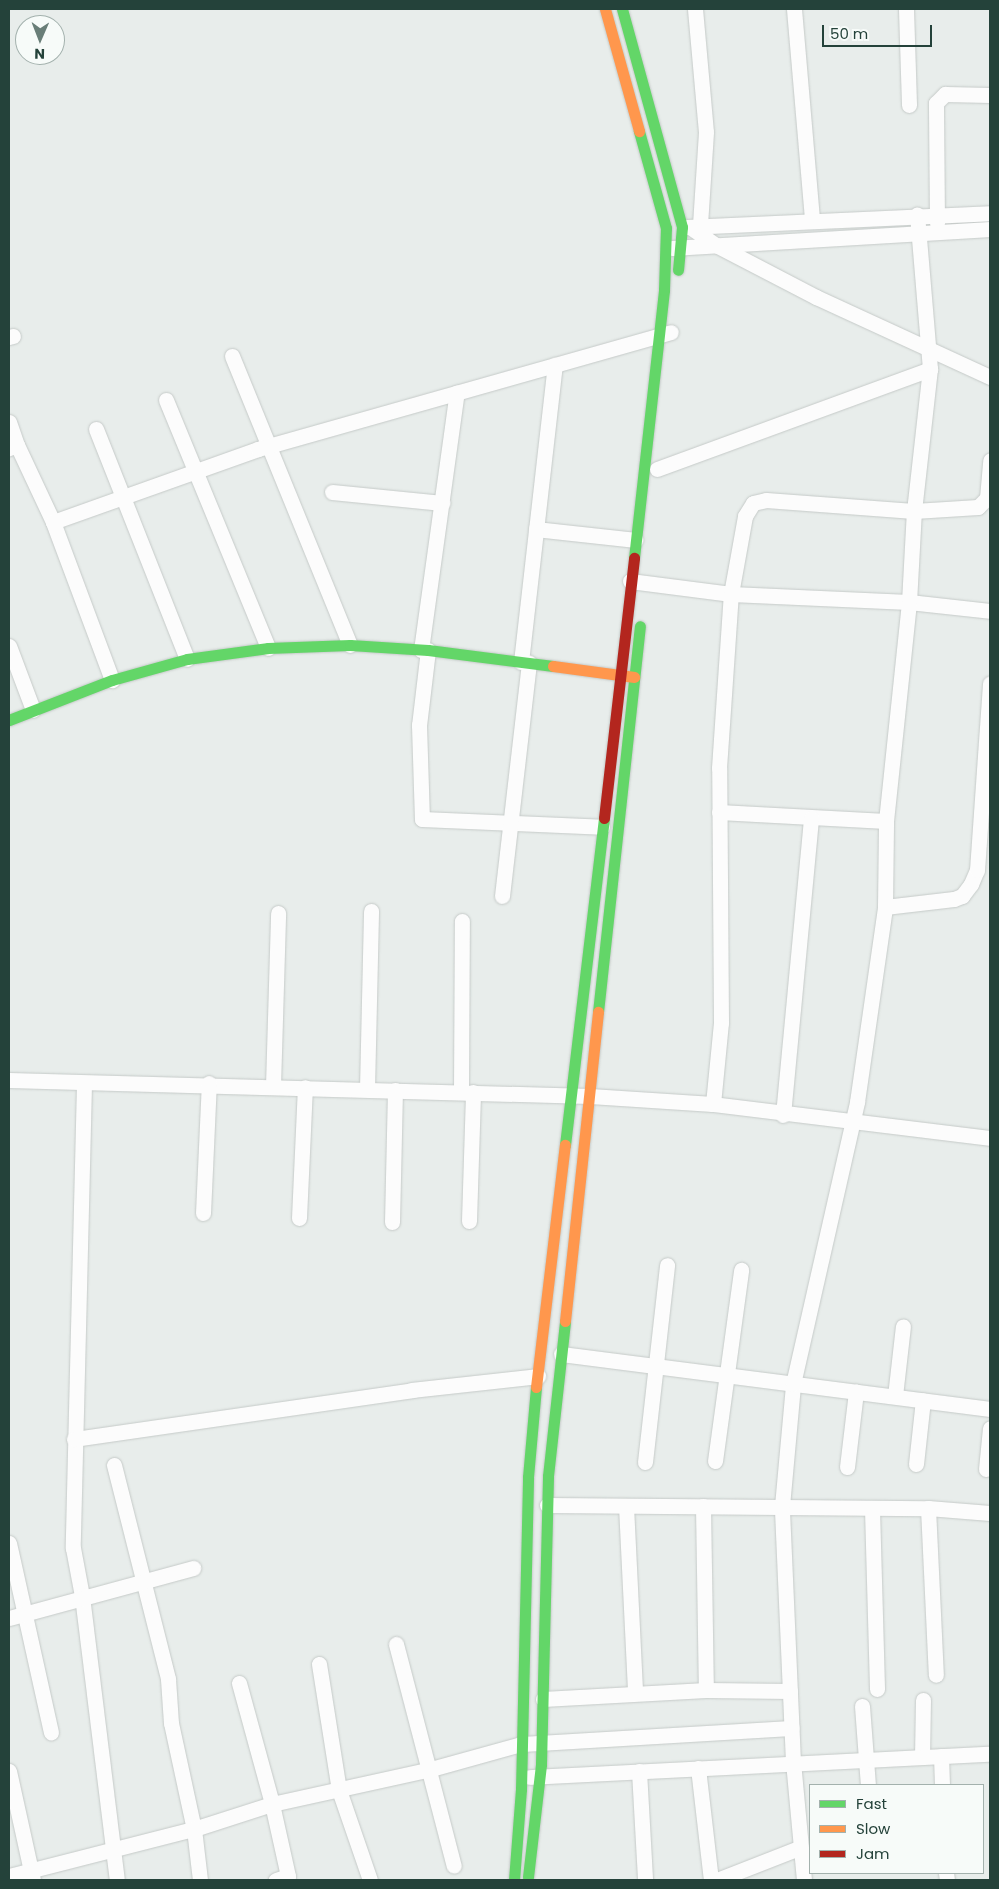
<!DOCTYPE html>
<html>
<head>
<meta charset="utf-8">
<style>
	body { margin:0 }
	#map { position:relative; width:999px; height:1889px; overflow:hidden; background:#e8edeb; font-family:Poppins,sans-serif }
	div>[style] { position:absolute }
	[style*='--x'] { left:calc(var(--x)*1px); top:calc(var(--y)*1px); width:calc(var(--w)*1px); rotate:calc(var(--a)*1deg) }
	.roads { filter:drop-shadow(0 0 1px #c5cac8) drop-shadow(0 0 1px #c5cac8) }
	.street>* { height:15px; margin:-7.5px; padding:0 7.5px; transform-origin:7.5px; border-radius:7.5px; background:#fcfcfc }
	.fast>* { height:11px; margin:-5.5px; padding:0 5.5px; transform-origin:5.5px; border-radius:5.5px; background:#63d668 }
	.slow>* { height:11px; margin:-5.5px; padding:0 5.5px; transform-origin:5.5px; border-radius:5.5px; background:#ff974d }
	.jam>* { height:11px; margin:-5.5px; padding:0 5.5px; transform-origin:5.5px; border-radius:5.5px; background:#b3261e }
	span { translate:-50% -50%; white-space:nowrap; text-align:center; line-height:1.15; -webkit-text-stroke:5px #f7fbf9; paint-order:stroke }
	.frame { position:absolute; inset:0; border:10px solid #24423a; pointer-events:none }
	.legend { position:absolute; left:809px; top:1784px; width:175px; height:90px; box-sizing:border-box; background:#f7fbf9; border:1px solid #a3b1ad; margin:0; padding:6px 9px; list-style:none; font-size:15px; color:#24423a }
	.legend li { display:flex; align-items:center; gap:10px; height:25px }
	.legend b { width:25px; border:1px solid #a3b1ad }
	.north { position:absolute; left:15px; top:15px; width:50px; height:50px; box-sizing:border-box; background:#f7fbf9; border:1px solid #a3b1ad; border-radius:50%; rotate:181deg; font-size:14px; font-weight:700; line-height:20px; text-align:center; color:#24423a }
	.north::after { content:''; display:block; margin:auto; width:18px; height:22px; background:#697e78; clip-path:polygon(50% 0,100% 100%,50% 72%,0 100%) }
	.scale { position:absolute; left:822px; top:25px; width:110px; height:22px; box-sizing:border-box; border:2px solid #24423a; border-top:0; padding-left:6px; font-size:15px; line-height:18px; white-space:nowrap; color:#24423a; -webkit-text-stroke:4px #f7fbf9; paint-order:stroke }
</style>
</head>
<body>
<div id="map">
	<div class="roads">
		<div class="street">
			<i style="--x:695;--y:9;--w:123;--a:84.9"></i>
			<i style="--x:706;--y:132;--w:94;--a:93.7"></i>
			<i style="--x:794;--y:9;--w:211;--a:85.1"></i>
			<i style="--x:906;--y:9;--w:96;--a:88.2"></i>
			<i style="--x:937;--y:223;--w:120;--a:-90.5"></i>
			<i style="--x:936;--y:103;--w:13;--a:-45"></i>
			<i style="--x:945;--y:94;--w:45;--a:1.3"></i>
			<i style="--x:687;--y:227;--w:303;--a:-2.6"></i>
			<i style="--x:690;--y:227;--w:32;--a:35"></i>
			<i style="--x:716;--y:245;--w:113;--a:27.5"></i>
			<i style="--x:816;--y:297;--w:192;--a:24.7"></i>
			<i style="--x:672;--y:248;--w:319;--a:-3.4"></i>
			<i style="--x:9;--y:337;--w:4;--a:-14"></i>
			<i style="--x:232;--y:356;--w:312;--a:67.8"></i>
			<i style="--x:166;--y:400;--w:268;--a:67.6"></i>
			<i style="--x:9;--y:422;--w:24;--a:71"></i>
			<i style="--x:17;--y:445;--w:9;--a:159"></i>
			<i style="--x:96;--y:429;--w:247;--a:68.4"></i>
			<i style="--x:17;--y:445;--w:85;--a:64.9"></i>
			<i style="--x:53;--y:522;--w:169;--a:69.5"></i>
			<i style="--x:657;--y:469;--w:291;--a:-20.1"></i>
			<i style="--x:332;--y:492;--w:111;--a:5.7"></i>
			<i style="--x:53;--y:522;--w:218;--a:-19.6"></i>
			<i style="--x:258;--y:449;--w:429;--a:-15.8"></i>
			<i style="--x:536;--y:529;--w:100;--a:6.3"></i>
			<i style="--x:630;--y:581;--w:102;--a:7.3"></i>
			<i style="--x:731;--y:594;--w:178;--a:2.6"></i>
			<i style="--x:909;--y:602;--w:81;--a:6.3"></i>
			<i style="--x:9;--y:646;--w:68;--a:69.4"></i>
			<i style="--x:421;--y:650;--w:260;--a:-82.1"></i>
			<i style="--x:428;--y:650;--w:76;--a:96.8"></i>
			<i style="--x:419;--y:725;--w:94;--a:88.2"></i>
			<i style="--x:422;--y:819;--w:180;--a:2.5"></i>
			<i style="--x:521;--y:662;--w:299;--a:-83.5"></i>
			<i style="--x:719;--y:812;--w:167;--a:3.1"></i>
			<i style="--x:502;--y:896;--w:235;--a:-83.4"></i>
			<i style="--x:885;--y:907;--w:69;--a:-6.6"></i>
			<i style="--x:954;--y:899;--w:9;--a:-21"></i>
			<i style="--x:962;--y:896;--w:15;--a:-53"></i>
			<i style="--x:971;--y:884;--w:15;--a:-67"></i>
			<i style="--x:977;--y:870;--w:187;--a:-86"></i>
			<i style="--x:9;--y:1080;--w:581;--a:1.58"></i>
			<i style="--x:590;--y:1096;--w:123;--a:3.7"></i>
			<i style="--x:713;--y:1104;--w:279;--a:7"></i>
			<i style="--x:84;--y:1084;--w:464;--a:91.4"></i>
			<i style="--x:73;--y:1548;--w:49;--a:79.4"></i>
			<i style="--x:82;--y:1596;--w:286;--a:83"></i>
			<i style="--x:273;--y:1086;--w:173;--a:-88.3"></i>
			<i style="--x:367;--y:1089;--w:178;--a:-88.7"></i>
			<i style="--x:461;--y:1092;--w:171;--a:-89.7"></i>
			<i style="--x:713;--y:1104;--w:81;--a:-84.4"></i>
			<i style="--x:721;--y:1023;--w:255;--a:-90.4"></i>
			<i style="--x:719;--y:768;--w:174;--a:-86.1"></i>
			<i style="--x:731;--y:594;--w:79;--a:-79.8"></i>
			<i style="--x:745;--y:516;--w:15;--a:-58"></i>
			<i style="--x:753;--y:503;--w:13;--a:-13"></i>
			<i style="--x:766;--y:500;--w:148;--a:4.3"></i>
			<i style="--x:914;--y:511;--w:64;--a:-3.6"></i>
			<i style="--x:978;--y:507;--w:13;--a:-45"></i>
			<i style="--x:987;--y:498;--w:38;--a:-85"></i>
			<i style="--x:783;--y:1115;--w:298;--a:-84.6"></i>
			<i style="--x:203;--y:1213;--w:130;--a:-87.4"></i>
			<i style="--x:299;--y:1218;--w:131;--a:-87.4"></i>
			<i style="--x:469;--y:1221;--w:129;--a:-88.2"></i>
			<i style="--x:392;--y:1222;--w:132;--a:-88.7"></i>
			<i style="--x:561;--y:1354;--w:433;--a:7.3"></i>
			<i style="--x:895;--y:1396;--w:70;--a:-83.5"></i>
			<i style="--x:74;--y:1439;--w:342;--a:-8.2"></i>
			<i style="--x:412;--y:1390;--w:127;--a:-6.3"></i>
			<i style="--x:715;--y:1461;--w:193;--a:-82.2"></i>
			<i style="--x:645;--y:1462;--w:198;--a:-83.6"></i>
			<i style="--x:916;--y:1464;--w:64;--a:-83.8"></i>
			<i style="--x:114;--y:1465;--w:221;--a:75.8"></i>
			<i style="--x:168;--y:1679;--w:44;--a:86.1"></i>
			<i style="--x:171;--y:1723;--w:108;--a:77.8"></i>
			<i style="--x:194;--y:1829;--w:51;--a:83.3"></i>
			<i style="--x:847;--y:1467;--w:76;--a:-83.2"></i>
			<i style="--x:986;--y:1469;--w:41;--a:-84.4"></i>
			<i style="--x:547;--y:1505;--w:381;--a:0.5"></i>
			<i style="--x:928;--y:1508;--w:62;--a:4.6"></i>
			<i style="--x:626;--y:1506;--w:186;--a:87.2"></i>
			<i style="--x:703;--y:1506;--w:184;--a:89.1"></i>
			<i style="--x:928;--y:1508;--w:167;--a:87.3"></i>
			<i style="--x:872;--y:1509;--w:180;--a:88.4"></i>
			<i style="--x:9;--y:1543;--w:194;--a:77.5"></i>
			<i style="--x:9;--y:1618;--w:191;--a:-15.2"></i>
			<i style="--x:396;--y:1644;--w:229;--a:75.4"></i>
			<i style="--x:319;--y:1664;--w:128;--a:81"></i>
			<i style="--x:339;--y:1790;--w:95;--a:71"></i>
			<i style="--x:239;--y:1683;--w:125;--a:74.7"></i>
			<i style="--x:272;--y:1804;--w:74;--a:77.5"></i>
			<i style="--x:288;--y:1876;--w:13;--a:162"></i>
			<i style="--x:543;--y:1699;--w:163;--a:-3.2"></i>
			<i style="--x:706;--y:1690;--w:84;--a:0.7"></i>
			<i style="--x:862;--y:1706;--w:79;--a:85.7"></i>
			<i style="--x:941;--y:1756;--w:29;--a:88"></i>
			<i style="--x:922;--y:1757;--w:57;--a:-89"></i>
			<i style="--x:698;--y:1768;--w:113;--a:83.4"></i>
			<i style="--x:9;--y:1771;--w:112;--a:77.6"></i>
			<i style="--x:639;--y:1771;--w:109;--a:86.8"></i>
			<i style="--x:530;--y:1777;--w:461;--a:-2.9"></i>
			<i style="--x:946;--y:1873;--w:7;--a:82"></i>
			<i style="--x:9;--y:1876;--w:191;--a:-14.3"></i>
			<i style="--x:194;--y:1829;--w:82;--a:-17.8"></i>
			<i style="--x:272;--y:1804;--w:163;--a:-12.4"></i>
			<i style="--x:431;--y:1769;--w:93;--a:-15.5"></i>
			<i style="--x:521;--y:1744;--w:271;--a:-3.4"></i>
			<i style="--x:717;--y:1880;--w:90;--a:-21.4"></i>
			<i style="--x:804;--y:1880;--w:119;--a:-95.3"></i>
			<i style="--x:793;--y:1762;--w:256;--a:-92.5"></i>
			<i style="--x:782;--y:1506;--w:122;--a:-84.8"></i>
			<i style="--x:793;--y:1384;--w:289;--a:-77.2"></i>
			<i style="--x:857;--y:1102;--w:197;--a:-81.8"></i>
			<i style="--x:885;--y:907;--w:86;--a:-89.3"></i>
			<i style="--x:886;--y:821;--w:220;--a:-84"></i>
			<i style="--x:909;--y:602;--w:91;--a:-86.9"></i>
			<i style="--x:914;--y:511;--w:143;--a:-83.6"></i>
			<i style="--x:930;--y:369;--w:155;--a:-94.8"></i>
		</div>
		<div class="fast">
			<i style="--x:622;--y:9;--w:226;--a:74.6"></i>
			<i style="--x:682;--y:227;--w:43;--a:95.3"></i>
			<i style="--x:634;--y:558;--w:270;--a:-83.6"></i>
			<i style="--x:664;--y:290;--w:62;--a:-88.2"></i>
			<i style="--x:666;--y:228;--w:101;--a:-105.6"></i>
			<i style="--x:9;--y:720;--w:110;--a:-21.2"></i>
			<i style="--x:112;--y:680;--w:78;--a:-15.6"></i>
			<i style="--x:187;--y:659;--w:82;--a:-7.7"></i>
			<i style="--x:268;--y:648;--w:82;--a:-2.1"></i>
			<i style="--x:350;--y:645;--w:78;--a:3.7"></i>
			<i style="--x:428;--y:650;--w:126;--a:7.3"></i>
			<i style="--x:598;--y:1012;--w:388;--a:-83.8"></i>
			<i style="--x:565;--y:1145;--w:329;--a:-83.2"></i>
			<i style="--x:528;--y:1877;--w:114;--a:-83.4"></i>
			<i style="--x:541;--y:1764;--w:288;--a:-88.6"></i>
			<i style="--x:548;--y:1476;--w:156;--a:-83.7"></i>
			<i style="--x:514;--y:1880;--w:91;--a:-85.6"></i>
			<i style="--x:521;--y:1789;--w:312;--a:-88.7"></i>
			<i style="--x:528;--y:1477;--w:90;--a:-84.9"></i>
		</div>
		<div class="slow">
			<i style="--x:605;--y:9;--w:127;--a:74.4"></i>
			<i style="--x:553;--y:666;--w:82;--a:7.7"></i>
			<i style="--x:565;--y:1321;--w:311;--a:-83.9"></i>
			<i style="--x:536;--y:1387;--w:244;--a:-83.2"></i>
		</div>
		<div class="jam">
			<i style="--x:604;--y:818;--w:262;--a:-83.4"></i>
		</div>
	</div>
	<div class="frame"></div>
	<ul class="legend">
	<li><b style="height:6px;background:#63d668"></b>Fast</li>
	<li><b style="height:6px;background:#ff974d"></b>Slow</li>
	<li><b style="height:6px;background:#b3261e"></b>Jam</li>
	</ul>
	<div class="north">N</div>
	<div class="scale">50 m</div>
</div>
</body>
</html>
